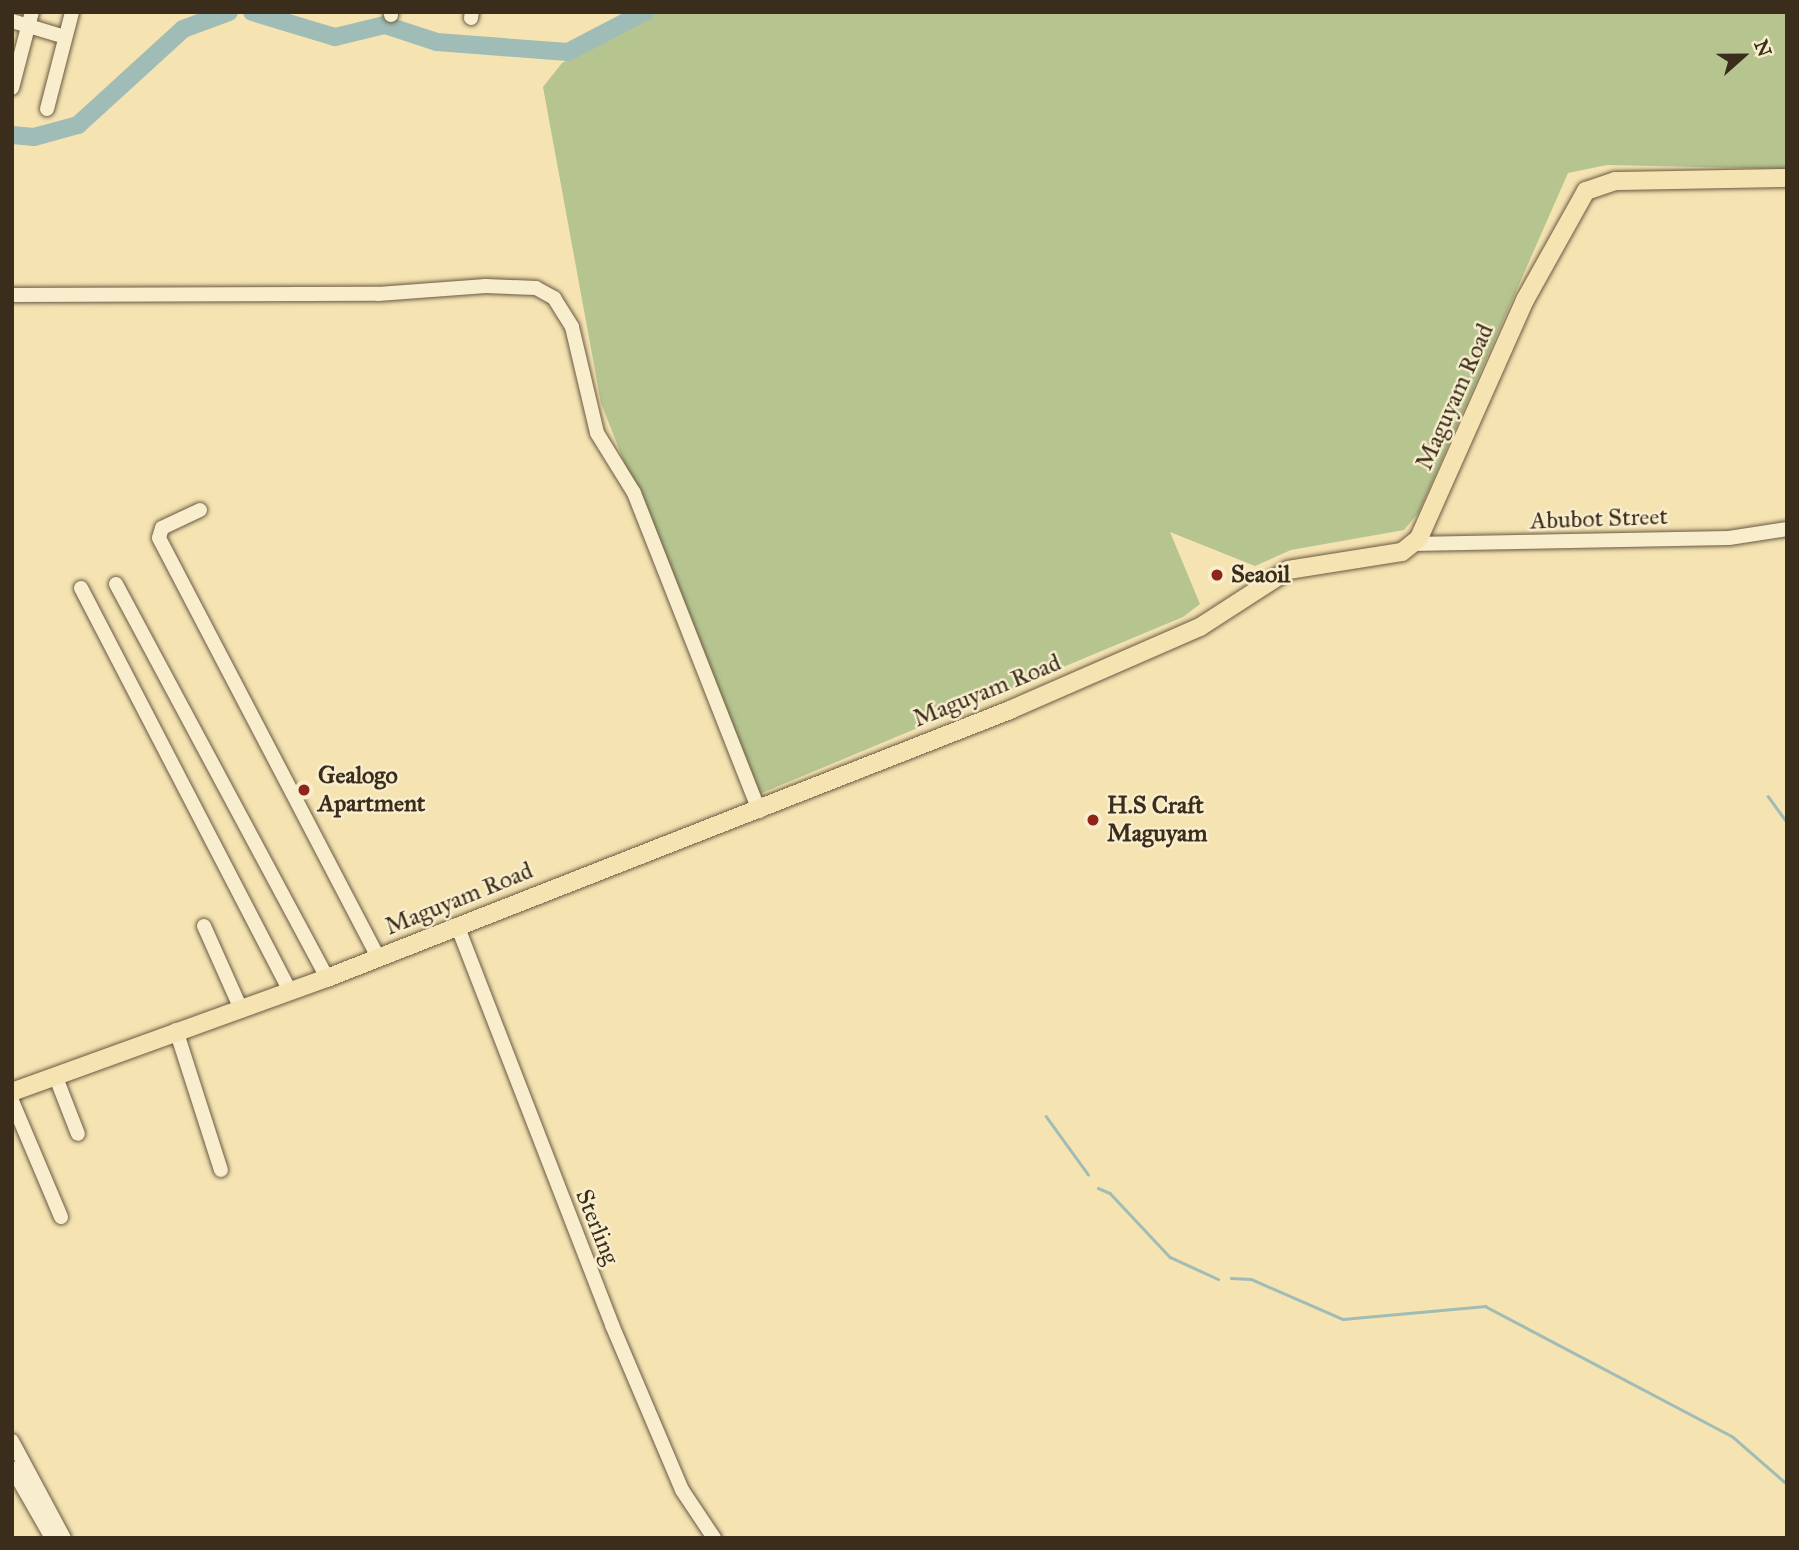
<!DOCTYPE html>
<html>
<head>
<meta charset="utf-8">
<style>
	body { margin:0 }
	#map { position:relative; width:1799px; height:1550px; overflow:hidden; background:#f5e3b2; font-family:"IM FELL Great Primer",serif }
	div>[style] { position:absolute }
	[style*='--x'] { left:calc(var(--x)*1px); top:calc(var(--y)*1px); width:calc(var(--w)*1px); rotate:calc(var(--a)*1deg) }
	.green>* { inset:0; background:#b6c590 }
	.stream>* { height:2.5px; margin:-1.25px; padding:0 1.25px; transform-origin:1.25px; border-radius:1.25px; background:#9fbcb6 }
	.river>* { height:18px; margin:-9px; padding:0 9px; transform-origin:9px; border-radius:9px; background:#9fbcb6 }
	.roads { filter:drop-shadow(0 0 2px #695a42) drop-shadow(0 0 2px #695a42) }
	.minor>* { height:14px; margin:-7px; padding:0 7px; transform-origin:7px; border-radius:7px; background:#f8edcd }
	.major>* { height:18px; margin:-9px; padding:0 9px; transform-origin:9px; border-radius:9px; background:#f5e3b2 }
	.dots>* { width:19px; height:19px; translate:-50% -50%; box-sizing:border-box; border:4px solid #f8edcd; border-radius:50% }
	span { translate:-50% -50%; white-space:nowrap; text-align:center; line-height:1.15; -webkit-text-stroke:5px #f8edcd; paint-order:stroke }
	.street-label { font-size:24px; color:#3a2d1c }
	.poi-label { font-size:24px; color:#3a2d1c; font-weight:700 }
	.left { translate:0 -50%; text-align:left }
	.frame { position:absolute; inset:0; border:14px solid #3a2d1c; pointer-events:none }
	.north { position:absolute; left:1708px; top:21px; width:70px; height:70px; -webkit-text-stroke:5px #f8edcd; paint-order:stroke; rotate:69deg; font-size:19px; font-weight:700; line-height:28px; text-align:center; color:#3a2d1c }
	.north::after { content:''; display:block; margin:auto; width:24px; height:32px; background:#3a2d1c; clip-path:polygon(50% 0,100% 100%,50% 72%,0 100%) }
</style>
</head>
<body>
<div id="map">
	<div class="green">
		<i style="clip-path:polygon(654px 12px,1787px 12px,1787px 169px,1607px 165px,1568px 173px,1419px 512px,1404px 530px,1291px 550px,1255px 566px,1170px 532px,1200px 604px,1183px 617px,755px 796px,601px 403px,543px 87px,562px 63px)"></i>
	</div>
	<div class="stream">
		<i style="--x:1768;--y:796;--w:32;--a:54"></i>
		<i style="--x:1046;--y:1116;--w:72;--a:54.1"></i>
		<i style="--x:1098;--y:1188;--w:13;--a:23"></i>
		<i style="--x:1110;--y:1193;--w:88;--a:46.8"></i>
		<i style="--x:1170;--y:1257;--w:53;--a:24.6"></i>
		<i style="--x:1231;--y:1278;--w:20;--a:3"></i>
		<i style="--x:1251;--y:1279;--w:100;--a:23.5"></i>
		<i style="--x:1343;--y:1319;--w:143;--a:-5.2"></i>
		<i style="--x:1485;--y:1306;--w:280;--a:27.8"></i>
		<i style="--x:1733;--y:1437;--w:72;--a:41"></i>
	</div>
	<div class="river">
		<i style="--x:252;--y:12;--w:87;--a:16.8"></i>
		<i style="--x:335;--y:37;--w:51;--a:-13.5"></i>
		<i style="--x:385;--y:25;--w:55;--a:18.1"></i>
		<i style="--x:437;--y:42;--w:131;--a:4.4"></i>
		<i style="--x:568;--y:52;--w:87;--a:-27.5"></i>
		<i style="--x:12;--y:135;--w:22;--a:5"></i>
		<i style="--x:34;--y:137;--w:46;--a:-15.3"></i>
		<i style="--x:78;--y:125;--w:142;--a:-42.4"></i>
		<i style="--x:183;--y:29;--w:49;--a:-20.3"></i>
	</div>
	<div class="roads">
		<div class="minor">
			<i style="--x:391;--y:15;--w:3;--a:-90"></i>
			<i style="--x:471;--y:18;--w:6;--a:-81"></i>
			<i style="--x:12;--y:21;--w:55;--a:16.8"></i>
			<i style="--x:12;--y:88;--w:79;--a:-75.3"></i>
			<i style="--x:47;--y:109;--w:100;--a:-75.5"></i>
			<i style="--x:12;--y:295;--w:366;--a:-0.2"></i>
			<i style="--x:378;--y:294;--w:108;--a:-4.2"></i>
			<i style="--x:486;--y:286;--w:50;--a:2.3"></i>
			<i style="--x:536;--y:288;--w:21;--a:29"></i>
			<i style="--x:554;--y:298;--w:34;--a:58"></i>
			<i style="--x:572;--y:327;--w:109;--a:76.7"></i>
			<i style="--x:597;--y:433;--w:70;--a:58.3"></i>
			<i style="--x:634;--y:493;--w:342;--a:68.5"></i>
			<i style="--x:200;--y:510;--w:42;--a:154.7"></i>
			<i style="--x:162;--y:528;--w:10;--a:107"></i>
			<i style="--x:159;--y:538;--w:473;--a:62.4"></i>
			<i style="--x:1412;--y:544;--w:317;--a:-1.1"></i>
			<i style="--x:1729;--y:538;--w:59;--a:-8.8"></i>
			<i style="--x:116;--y:584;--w:447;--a:61.8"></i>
			<i style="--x:81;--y:588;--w:454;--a:62.6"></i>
			<i style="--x:457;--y:925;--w:429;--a:68.8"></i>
			<i style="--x:612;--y:1325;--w:179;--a:67"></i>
			<i style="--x:682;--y:1490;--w:58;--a:56.3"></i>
			<i style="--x:204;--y:926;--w:91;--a:66"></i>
			<i style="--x:176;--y:1030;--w:147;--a:72.2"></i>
			<i style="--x:55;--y:1075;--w:63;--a:68.7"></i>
			<i style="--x:12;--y:1101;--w:126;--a:67.1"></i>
			<i style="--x:12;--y:1441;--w:110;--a:61.8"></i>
			<i style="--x:12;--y:1468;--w:81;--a:60.3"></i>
		</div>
		<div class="major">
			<i style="--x:12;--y:1092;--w:335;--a:-19.9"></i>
			<i style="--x:327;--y:978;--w:734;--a:-21.42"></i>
			<i style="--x:1010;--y:710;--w:207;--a:-23.6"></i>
			<i style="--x:1200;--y:627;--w:105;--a:-32.9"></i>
			<i style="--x:1288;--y:570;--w:115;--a:-9"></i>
			<i style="--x:1402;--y:552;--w:22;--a:-39"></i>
			<i style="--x:1419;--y:538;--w:261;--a:-66"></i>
			<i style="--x:1525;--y:300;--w:125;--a:-60.8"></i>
			<i style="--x:1586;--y:191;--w:31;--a:-19"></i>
			<i style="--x:1615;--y:181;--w:172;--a:-1"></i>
		</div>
	</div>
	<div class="dots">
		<i style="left:1217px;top:575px;background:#8f2418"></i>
		<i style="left:304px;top:790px;background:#8f2418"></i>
		<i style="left:1093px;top:820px;background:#8f2418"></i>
	</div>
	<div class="street-label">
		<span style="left:1455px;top:397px;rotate:-66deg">Maguyam Road</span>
		<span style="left:1599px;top:519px;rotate:-2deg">Abubot Street</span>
		<span style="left:987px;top:691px;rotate:-22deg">Maguyam Road</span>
		<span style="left:459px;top:899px;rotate:-22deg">Maguyam Road</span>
		<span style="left:597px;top:1227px;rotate:68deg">Sterling</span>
	</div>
	<div class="poi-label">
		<span class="left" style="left:1231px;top:575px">Seaoil</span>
		<span class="left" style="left:318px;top:790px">Gealogo<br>Apartment</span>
		<span class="left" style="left:1107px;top:820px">H.S Craft<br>Maguyam</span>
	</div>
	<div class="frame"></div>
	<div class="north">N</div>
</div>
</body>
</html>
